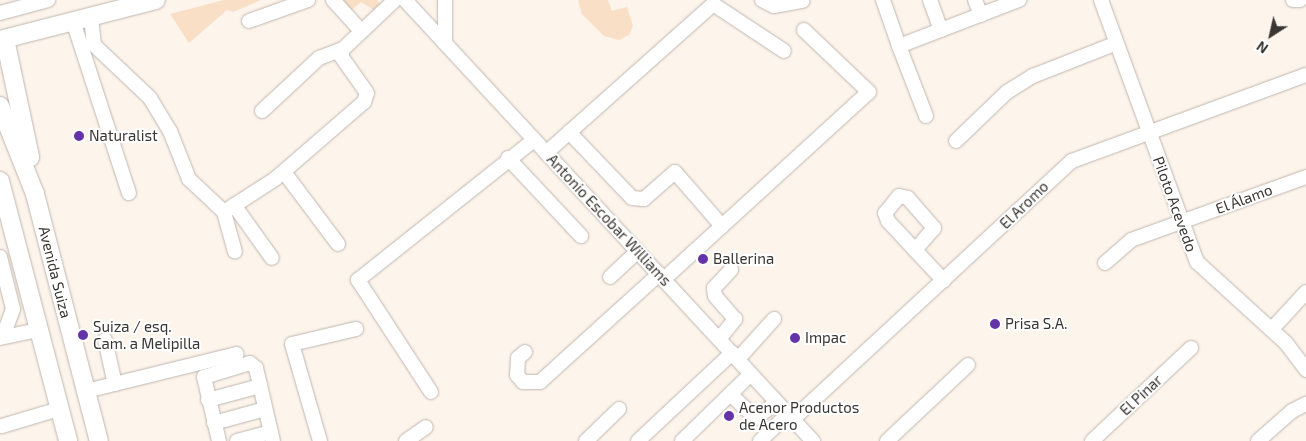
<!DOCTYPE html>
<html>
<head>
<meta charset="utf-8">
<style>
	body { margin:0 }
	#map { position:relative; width:1306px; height:441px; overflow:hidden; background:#fdf4ec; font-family:"Exo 2",sans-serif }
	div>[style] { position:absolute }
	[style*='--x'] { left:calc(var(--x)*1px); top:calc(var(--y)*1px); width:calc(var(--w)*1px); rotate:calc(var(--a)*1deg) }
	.green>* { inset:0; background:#f9dfc6 }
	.roads { filter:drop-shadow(0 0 1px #bfb7af) drop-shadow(0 0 1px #bfb7af) }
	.minor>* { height:14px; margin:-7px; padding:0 7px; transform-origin:7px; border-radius:7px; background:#fff }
	.major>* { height:18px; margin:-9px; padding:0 9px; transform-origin:9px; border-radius:9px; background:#fff }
	.dots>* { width:14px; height:14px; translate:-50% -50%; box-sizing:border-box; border:2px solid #fff; border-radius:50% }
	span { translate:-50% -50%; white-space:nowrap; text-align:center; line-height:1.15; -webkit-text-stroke:4px #fff; paint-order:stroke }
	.poi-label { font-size:15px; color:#393633 }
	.left { translate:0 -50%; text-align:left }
	.street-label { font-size:15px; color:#393633 }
	.north { position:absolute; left:1246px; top:10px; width:50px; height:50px; -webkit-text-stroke:4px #fff; paint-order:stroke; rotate:215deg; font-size:14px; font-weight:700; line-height:20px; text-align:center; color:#393633 }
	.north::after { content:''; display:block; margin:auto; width:18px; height:22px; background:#393633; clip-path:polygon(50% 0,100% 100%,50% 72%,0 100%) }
</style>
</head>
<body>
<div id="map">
	<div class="green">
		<i style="clip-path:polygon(224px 0,261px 0,233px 12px,227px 10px,189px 43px,170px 14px)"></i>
		<i style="clip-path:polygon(340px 0,377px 0,381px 5px,375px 11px,361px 2px,350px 11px)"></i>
		<i style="clip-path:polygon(578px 0,608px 0,612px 11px,627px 7px,633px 26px,629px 35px,619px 40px,604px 36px,582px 14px)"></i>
	</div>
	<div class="roads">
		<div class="minor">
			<i style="--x:333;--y:0;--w:42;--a:47.9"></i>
			<i style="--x:405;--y:0;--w:601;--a:47.23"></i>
			<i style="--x:445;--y:0;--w:43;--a:90"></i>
			<i style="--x:762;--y:0;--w:13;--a:27"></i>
			<i style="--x:774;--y:6;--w:29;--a:-10"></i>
			<i style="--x:883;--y:0;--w:49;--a:70.8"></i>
			<i style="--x:930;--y:0;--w:32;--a:70"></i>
			<i style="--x:975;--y:0;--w:16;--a:68"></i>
			<i style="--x:1101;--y:0;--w:279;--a:69.9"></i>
			<i style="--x:1197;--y:262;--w:120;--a:42.3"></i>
			<i style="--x:1286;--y:343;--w:34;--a:53"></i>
			<i style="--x:1293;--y:0;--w:7;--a:0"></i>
			<i style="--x:0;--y:13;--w:50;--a:-15.2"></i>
			<i style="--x:91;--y:17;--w:28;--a:84"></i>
			<i style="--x:94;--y:45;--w:77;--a:43.4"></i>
			<i style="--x:150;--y:98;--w:39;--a:59"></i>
			<i style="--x:170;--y:131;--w:52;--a:68.4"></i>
			<i style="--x:189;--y:179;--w:48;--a:43.3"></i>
			<i style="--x:224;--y:212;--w:41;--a:74.6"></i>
			<i style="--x:73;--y:21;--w:181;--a:72"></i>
			<i style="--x:249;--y:21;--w:63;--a:-19.6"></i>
			<i style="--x:262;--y:111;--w:78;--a:-42.9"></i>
			<i style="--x:319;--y:58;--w:26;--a:-21"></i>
			<i style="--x:926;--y:116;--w:75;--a:-111.1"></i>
			<i style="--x:899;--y:46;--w:129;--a:-21"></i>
			<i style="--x:569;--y:132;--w:91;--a:46.3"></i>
			<i style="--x:632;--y:198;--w:12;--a:5"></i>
			<i style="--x:644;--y:199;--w:41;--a:-41.1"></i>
			<i style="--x:675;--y:172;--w:72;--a:49"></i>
			<i style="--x:956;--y:141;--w:71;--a:-43.9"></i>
			<i style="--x:1007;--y:92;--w:31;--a:-32"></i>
			<i style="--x:1033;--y:76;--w:90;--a:-21.4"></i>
			<i style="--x:546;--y:153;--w:224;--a:-41.7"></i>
			<i style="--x:713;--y:4;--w:85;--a:33.5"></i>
			<i style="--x:508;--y:158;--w:107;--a:46.9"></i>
			<i style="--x:284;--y:172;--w:90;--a:53.1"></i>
			<i style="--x:234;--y:205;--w:65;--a:54.4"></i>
			<i style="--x:224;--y:212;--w:61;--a:-32.9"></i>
			<i style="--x:275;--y:179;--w:118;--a:-40.9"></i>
			<i style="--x:364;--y:102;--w:9;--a:-72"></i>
			<i style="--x:367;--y:93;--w:45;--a:-125.1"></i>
			<i style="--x:341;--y:56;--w:7;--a:-74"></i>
			<i style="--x:343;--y:49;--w:71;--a:-43.3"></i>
			<i style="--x:915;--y:250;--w:29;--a:-49"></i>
			<i style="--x:934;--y:228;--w:40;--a:-131"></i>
			<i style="--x:908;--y:198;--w:9;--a:-167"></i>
			<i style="--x:899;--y:196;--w:22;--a:129"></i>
			<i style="--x:885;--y:213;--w:9;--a:69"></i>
			<i style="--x:888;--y:221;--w:40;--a:47"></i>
			<i style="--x:915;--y:250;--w:42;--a:46.9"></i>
			<i style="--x:0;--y:257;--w:54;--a:76"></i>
			<i style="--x:13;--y:309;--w:29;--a:110"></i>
			<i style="--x:1105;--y:263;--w:35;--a:-41"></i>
			<i style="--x:1131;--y:240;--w:186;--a:-19.8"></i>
			<i style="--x:610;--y:277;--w:38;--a:-43"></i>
			<i style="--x:664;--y:279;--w:277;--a:-42.4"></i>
			<i style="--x:869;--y:92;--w:90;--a:-136.4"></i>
			<i style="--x:1272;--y:329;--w:50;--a:-47.4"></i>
			<i style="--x:0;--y:338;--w:40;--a:-12"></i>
			<i style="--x:719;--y:339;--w:26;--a:-51"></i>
			<i style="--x:735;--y:319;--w:30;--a:-131"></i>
			<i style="--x:715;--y:296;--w:8;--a:-97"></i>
			<i style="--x:714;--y:288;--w:25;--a:-47"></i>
			<i style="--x:105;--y:340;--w:45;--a:77.2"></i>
			<i style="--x:525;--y:352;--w:9;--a:139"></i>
			<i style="--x:518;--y:358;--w:17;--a:93"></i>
			<i style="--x:517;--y:375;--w:9;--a:49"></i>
			<i style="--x:523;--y:382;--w:17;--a:0"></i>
			<i style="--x:540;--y:382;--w:161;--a:-42.2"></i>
			<i style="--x:738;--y:359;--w:54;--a:-48"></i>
			<i style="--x:86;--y:391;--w:155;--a:-13.8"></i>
			<i style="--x:431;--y:392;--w:134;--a:-123.1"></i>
			<i style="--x:358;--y:280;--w:225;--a:-38.5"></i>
			<i style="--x:730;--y:394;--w:35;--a:43"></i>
			<i style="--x:756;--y:418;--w:26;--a:-37"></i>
			<i style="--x:208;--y:400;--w:54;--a:-15.1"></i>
			<i style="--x:793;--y:419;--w:380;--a:-42.8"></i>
			<i style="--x:1072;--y:161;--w:249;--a:-20.2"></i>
			<i style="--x:214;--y:423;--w:53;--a:-15.4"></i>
			<i style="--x:2;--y:426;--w:59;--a:-16.6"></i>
			<i style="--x:219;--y:441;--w:66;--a:-103.2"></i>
			<i style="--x:204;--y:377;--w:48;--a:-16.9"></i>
			<i style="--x:250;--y:363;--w:8;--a:40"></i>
			<i style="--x:256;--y:368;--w:75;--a:76.9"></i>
			<i style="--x:237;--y:441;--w:35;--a:-15"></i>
			<i style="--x:320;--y:441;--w:101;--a:-106.1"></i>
			<i style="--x:292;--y:344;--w:66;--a:-13.2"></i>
			<i style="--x:406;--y:441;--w:24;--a:-35"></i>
			<i style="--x:586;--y:441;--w:46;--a:-44.1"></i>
			<i style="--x:638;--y:441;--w:129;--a:-43.1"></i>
			<i style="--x:682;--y:441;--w:96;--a:-44.2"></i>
			<i style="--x:760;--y:441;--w:39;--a:-44"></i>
			<i style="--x:887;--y:441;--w:111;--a:-43.2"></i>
			<i style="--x:1092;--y:441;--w:136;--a:-43.2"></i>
			<i style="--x:1258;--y:441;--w:45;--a:-41.4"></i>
			<i style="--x:1292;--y:411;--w:16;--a:-27"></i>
		</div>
		<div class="major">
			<i style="--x:5;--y:39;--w:121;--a:78"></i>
			<i style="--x:0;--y:40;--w:161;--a:-14.4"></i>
			<i style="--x:0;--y:106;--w:95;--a:68.3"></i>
			<i style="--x:35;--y:194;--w:255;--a:75.5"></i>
			<i style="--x:0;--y:181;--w:269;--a:75.3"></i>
		</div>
	</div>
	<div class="dots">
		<i style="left:79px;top:136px;background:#6433aa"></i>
		<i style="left:703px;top:259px;background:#6433aa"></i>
		<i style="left:995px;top:324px;background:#6433aa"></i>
		<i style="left:83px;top:335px;background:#6433aa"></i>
		<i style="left:795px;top:338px;background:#6433aa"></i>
		<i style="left:729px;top:416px;background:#6433aa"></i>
	</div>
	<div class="poi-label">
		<span class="left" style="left:89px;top:136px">Naturalist</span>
		<span class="left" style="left:713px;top:259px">Ballerina</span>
		<span class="left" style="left:1005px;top:324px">Prisa S.A.</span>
		<span class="left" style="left:93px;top:335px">Suiza / esq.<br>Cam. a Melipilla</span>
		<span class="left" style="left:805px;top:338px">Impac</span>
		<span class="left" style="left:739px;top:416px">Acenor Productos<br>de Acero</span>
	</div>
	<div class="street-label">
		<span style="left:1244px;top:199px;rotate:-20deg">El Álamo</span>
		<span style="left:1175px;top:204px;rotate:70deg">Piloto Acevedo</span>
		<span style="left:1024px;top:205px;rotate:-44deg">El Aromo</span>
		<span style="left:609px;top:220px;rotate:47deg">Antonio Escobar Williams</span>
		<span style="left:55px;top:272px;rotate:76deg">Avenida Suiza</span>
		<span style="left:1141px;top:395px;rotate:-43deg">El Pinar</span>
	</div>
	<div class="north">N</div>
</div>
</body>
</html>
